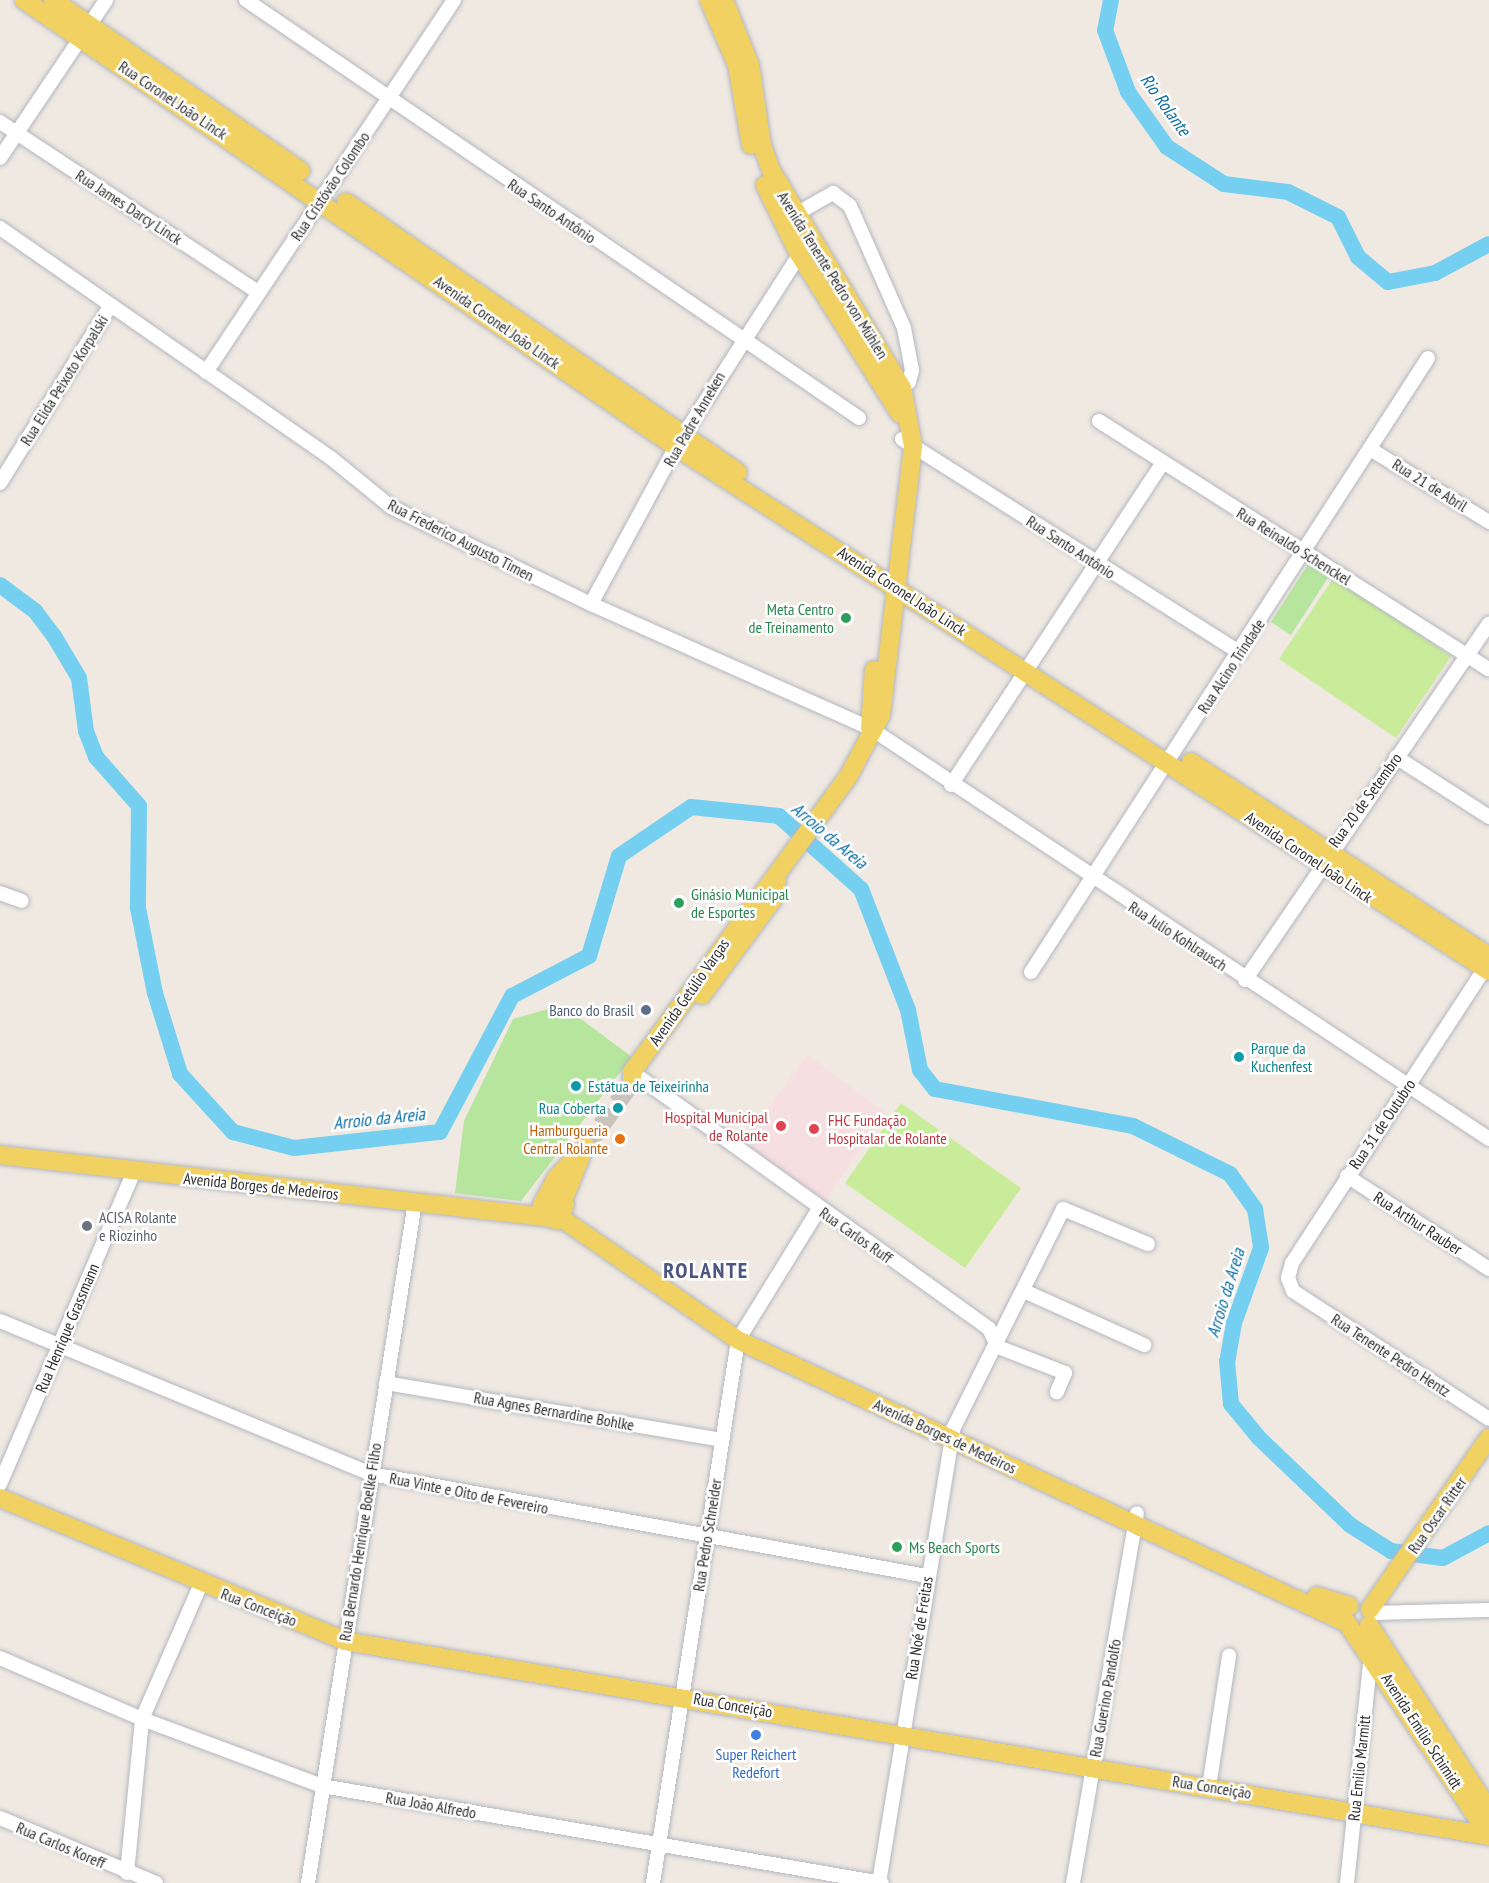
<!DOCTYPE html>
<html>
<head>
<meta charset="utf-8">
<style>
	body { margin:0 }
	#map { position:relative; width:1489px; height:1883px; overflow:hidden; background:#efe9e1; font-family:"PT Sans Narrow",sans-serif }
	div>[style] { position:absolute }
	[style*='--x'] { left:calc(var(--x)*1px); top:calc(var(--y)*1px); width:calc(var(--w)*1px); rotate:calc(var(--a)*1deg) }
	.medical>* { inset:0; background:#f5dfe0 }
	.green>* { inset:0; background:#b6e59e }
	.pitch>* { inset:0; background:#c9ec9a }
	.river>* { height:16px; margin:-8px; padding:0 8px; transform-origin:8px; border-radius:8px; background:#75cff0 }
	.major-tunnel>* { height:18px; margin-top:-9px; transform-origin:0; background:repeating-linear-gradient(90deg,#c8c4bd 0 18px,transparent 0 27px) }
	.roads { filter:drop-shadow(0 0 2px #b4b7c1) drop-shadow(0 0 2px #b4b7c1) }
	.minor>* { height:14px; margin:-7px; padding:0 7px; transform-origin:7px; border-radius:7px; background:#fff }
	.major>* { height:18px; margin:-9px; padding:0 9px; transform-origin:9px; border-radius:9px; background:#f2d163 }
	.dots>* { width:16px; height:16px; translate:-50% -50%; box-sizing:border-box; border:3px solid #fff; border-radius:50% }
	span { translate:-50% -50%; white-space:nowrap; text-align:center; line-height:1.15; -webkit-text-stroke:5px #fff; paint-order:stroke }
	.street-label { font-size:16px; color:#2e2e2e }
	.leisure-label { font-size:16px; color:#27864d }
	.right { translate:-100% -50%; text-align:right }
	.left { translate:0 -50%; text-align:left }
	.service-label { font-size:16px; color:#4e5e75 }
	.culture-label { font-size:16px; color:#0d838f }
	.health-label { font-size:16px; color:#be3a42 }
	.food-label { font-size:16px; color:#c56008 }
	.worship-label { font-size:16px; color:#5b616d }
	.shop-label { font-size:16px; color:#366cbe }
	.water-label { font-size:18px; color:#0d6fa3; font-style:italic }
	.district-label { font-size:22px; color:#4d5680; font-weight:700; letter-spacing:1.5px }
</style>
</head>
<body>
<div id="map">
	<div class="medical">
		<i style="clip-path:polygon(807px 1055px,886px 1113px,823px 1203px,741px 1145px)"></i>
	</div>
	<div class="green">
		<i style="clip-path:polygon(1309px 563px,1329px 576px,1291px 635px,1271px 622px)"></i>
		<i style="clip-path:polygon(562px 1005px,632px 1057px,521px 1201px,455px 1193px,464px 1121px,513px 1019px)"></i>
	</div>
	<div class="pitch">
		<i style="clip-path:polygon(1334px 577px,1451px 656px,1396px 738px,1279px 659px)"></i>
		<i style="clip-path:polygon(901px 1103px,1021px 1188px,965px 1268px,845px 1183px)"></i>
	</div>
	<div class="river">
		<i style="--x:1111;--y:0;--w:31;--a:101"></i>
		<i style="--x:1105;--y:30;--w:66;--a:69.6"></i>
		<i style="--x:1128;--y:92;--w:67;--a:54.7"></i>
		<i style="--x:1167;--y:147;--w:68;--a:33"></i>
		<i style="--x:1224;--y:184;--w:64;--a:7.1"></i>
		<i style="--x:1288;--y:192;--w:56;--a:26.6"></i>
		<i style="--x:1338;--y:217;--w:45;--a:63.4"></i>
		<i style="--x:1358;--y:257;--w:39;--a:40"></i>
		<i style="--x:1388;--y:282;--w:48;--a:-10.8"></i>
		<i style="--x:1435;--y:273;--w:61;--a:-28.2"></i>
		<i style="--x:0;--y:585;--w:44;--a:36.6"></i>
		<i style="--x:35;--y:611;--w:31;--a:53"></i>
		<i style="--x:54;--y:636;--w:49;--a:59.2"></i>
		<i style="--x:79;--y:678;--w:53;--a:82.5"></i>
		<i style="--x:86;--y:731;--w:28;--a:69"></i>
		<i style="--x:96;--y:757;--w:65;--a:48.7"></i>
		<i style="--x:139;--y:806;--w:102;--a:90.6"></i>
		<i style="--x:138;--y:908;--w:87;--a:78.7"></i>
		<i style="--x:155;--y:993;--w:85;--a:72.8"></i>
		<i style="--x:180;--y:1074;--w:79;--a:47.6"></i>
		<i style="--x:233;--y:1132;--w:63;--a:14.7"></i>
		<i style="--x:294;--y:1148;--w:147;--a:-6.3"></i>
		<i style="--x:440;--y:1132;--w:154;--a:-62.1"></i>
		<i style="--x:512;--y:996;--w:87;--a:-27.5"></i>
		<i style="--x:589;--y:956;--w:104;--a:-73.3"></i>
		<i style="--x:619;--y:856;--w:87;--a:-34.2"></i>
		<i style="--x:691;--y:807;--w:88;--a:5.8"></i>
		<i style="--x:779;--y:816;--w:110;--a:41.7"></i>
		<i style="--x:861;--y:889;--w:130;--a:68.8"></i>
		<i style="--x:908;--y:1010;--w:61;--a:78.7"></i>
		<i style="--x:920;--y:1070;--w:24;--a:52"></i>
		<i style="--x:935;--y:1089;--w:201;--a:10.6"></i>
		<i style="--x:1133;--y:1126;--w:108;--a:26.3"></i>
		<i style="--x:1230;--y:1174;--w:43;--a:54.5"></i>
		<i style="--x:1255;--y:1209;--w:39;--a:81"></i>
		<i style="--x:1261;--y:1248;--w:80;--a:109.8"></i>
		<i style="--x:1234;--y:1323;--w:39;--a:100"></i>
		<i style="--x:1227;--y:1361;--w:43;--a:84.7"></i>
		<i style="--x:1231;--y:1404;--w:44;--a:50.5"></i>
		<i style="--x:1259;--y:1438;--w:126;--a:43.7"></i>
		<i style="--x:1350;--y:1525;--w:49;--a:32.4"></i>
		<i style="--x:1391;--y:1551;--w:52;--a:7.7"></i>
		<i style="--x:1443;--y:1558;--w:52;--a:-28.5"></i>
	</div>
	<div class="major-tunnel">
		<i style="--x:586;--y:1147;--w:76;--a:-54.6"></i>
	</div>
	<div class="roads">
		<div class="minor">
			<i style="--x:246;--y:0;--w:742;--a:34.29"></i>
			<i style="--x:0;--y:122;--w:309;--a:33.4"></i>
			<i style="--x:0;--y:158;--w:190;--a:-56.1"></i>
			<i style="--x:796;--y:214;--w:43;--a:-29.6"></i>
			<i style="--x:833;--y:193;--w:21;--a:37"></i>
			<i style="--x:850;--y:206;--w:133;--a:66.1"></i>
			<i style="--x:904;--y:328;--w:43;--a:79.2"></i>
			<i style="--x:912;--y:370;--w:12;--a:104"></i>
			<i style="--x:909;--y:382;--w:17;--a:147"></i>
			<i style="--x:0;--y:228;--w:403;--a:34.8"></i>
			<i style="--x:331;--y:458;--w:77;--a:39.2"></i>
			<i style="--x:391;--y:507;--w:222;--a:25.9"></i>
			<i style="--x:591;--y:604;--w:305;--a:24"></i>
			<i style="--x:870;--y:728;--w:743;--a:33.58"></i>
			<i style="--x:206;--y:372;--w:447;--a:-56.3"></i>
			<i style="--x:1099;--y:421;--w:462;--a:32.5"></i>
			<i style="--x:902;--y:439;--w:400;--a:32.3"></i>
			<i style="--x:1370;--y:449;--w:140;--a:31.5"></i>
			<i style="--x:0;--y:483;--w:206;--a:-58.1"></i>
			<i style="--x:591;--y:604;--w:179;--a:-61.6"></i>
			<i style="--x:676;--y:447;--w:237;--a:-57.3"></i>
			<i style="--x:1396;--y:757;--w:111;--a:32.8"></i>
			<i style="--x:951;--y:785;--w:386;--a:-56.7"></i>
			<i style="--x:0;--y:893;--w:23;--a:20"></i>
			<i style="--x:1489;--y:962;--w:360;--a:123.2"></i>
			<i style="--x:1292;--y:1263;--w:16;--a:105"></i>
			<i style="--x:1288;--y:1278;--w:14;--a:69"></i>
			<i style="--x:1293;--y:1291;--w:234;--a:33.1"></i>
			<i style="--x:1031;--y:972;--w:731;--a:-57.11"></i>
			<i style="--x:1245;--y:980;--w:432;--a:-55.6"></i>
			<i style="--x:632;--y:1072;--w:440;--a:35.7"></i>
			<i style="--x:989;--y:1329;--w:20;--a:63"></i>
			<i style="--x:1347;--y:1176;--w:170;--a:33.2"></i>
			<i style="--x:1024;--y:1291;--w:132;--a:24.2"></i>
			<i style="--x:0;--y:1321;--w:401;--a:22.4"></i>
			<i style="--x:371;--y:1474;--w:565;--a:10.4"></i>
			<i style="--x:998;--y:1347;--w:72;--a:21.2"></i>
			<i style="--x:1065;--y:1373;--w:21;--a:113"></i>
			<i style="--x:386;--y:1383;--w:341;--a:9.6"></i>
			<i style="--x:0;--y:1484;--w:340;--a:-66.8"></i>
			<i style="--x:1372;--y:1613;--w:117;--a:-1.5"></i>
			<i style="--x:0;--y:1658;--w:155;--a:23.2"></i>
			<i style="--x:142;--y:1719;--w:192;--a:20.4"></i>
			<i style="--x:322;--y:1786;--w:568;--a:9.83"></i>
			<i style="--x:1209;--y:1787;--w:133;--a:-81.3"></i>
			<i style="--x:0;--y:1818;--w:169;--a:22.6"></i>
			<i style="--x:127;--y:1873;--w:155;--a:-84.4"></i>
			<i style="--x:142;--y:1719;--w:147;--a:-66.4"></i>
			<i style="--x:308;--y:1883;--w:689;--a:-81.07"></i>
			<i style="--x:653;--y:1883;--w:550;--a:-81.1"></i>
			<i style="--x:738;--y:1340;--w:154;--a:-58.3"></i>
			<i style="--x:879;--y:1883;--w:460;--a:-80.7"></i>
			<i style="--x:953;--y:1429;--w:246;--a:-63.4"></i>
			<i style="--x:1063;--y:1209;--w:92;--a:22.4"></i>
			<i style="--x:1073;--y:1883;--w:375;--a:-80.2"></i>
			<i style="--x:1347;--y:1883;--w:229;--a:-84"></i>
		</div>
		<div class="major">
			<i style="--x:24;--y:0;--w:791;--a:34.43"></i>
			<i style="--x:676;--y:447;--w:967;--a:32.8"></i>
			<i style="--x:53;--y:0;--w:301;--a:34.6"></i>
			<i style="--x:709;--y:0;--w:71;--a:66.7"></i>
			<i style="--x:737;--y:65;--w:81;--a:80.1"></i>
			<i style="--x:765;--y:185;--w:77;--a:63.8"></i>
			<i style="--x:799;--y:254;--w:189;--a:57.7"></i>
			<i style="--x:346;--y:202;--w:476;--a:34.6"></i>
			<i style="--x:870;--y:728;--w:58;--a:-86.1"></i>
			<i style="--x:1191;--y:762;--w:356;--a:33.1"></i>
			<i style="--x:702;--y:995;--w:119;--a:-53.5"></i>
			<i style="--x:773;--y:899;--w:20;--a:-79"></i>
			<i style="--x:632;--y:1082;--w:10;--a:-90"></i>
			<i style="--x:632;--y:1072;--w:366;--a:-53.8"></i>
			<i style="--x:848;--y:777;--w:70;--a:-62"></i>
			<i style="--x:881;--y:715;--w:271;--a:-83.2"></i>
			<i style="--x:913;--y:446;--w:59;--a:-100.7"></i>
			<i style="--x:902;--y:388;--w:254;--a:-121"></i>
			<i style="--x:771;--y:170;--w:27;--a:-110"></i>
			<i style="--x:762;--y:145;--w:81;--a:-98.5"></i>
			<i style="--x:750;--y:65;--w:70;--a:-111.8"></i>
			<i style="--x:0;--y:1155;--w:549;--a:6.49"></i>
			<i style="--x:549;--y:1198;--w:17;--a:24"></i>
			<i style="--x:565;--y:1205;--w:17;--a:118"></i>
			<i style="--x:557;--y:1220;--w:12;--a:-166"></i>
			<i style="--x:545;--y:1217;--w:12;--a:-104"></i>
			<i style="--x:542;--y:1205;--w:32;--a:-62"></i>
			<i style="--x:557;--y:1177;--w:42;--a:-46"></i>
			<i style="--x:563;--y:1201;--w:48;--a:-68.2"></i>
			<i style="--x:561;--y:1218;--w:215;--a:34.6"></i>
			<i style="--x:738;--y:1340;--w:672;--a:24.92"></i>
			<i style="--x:1347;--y:1623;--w:255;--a:56.2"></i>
			<i style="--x:0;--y:1498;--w:373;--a:22.5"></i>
			<i style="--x:345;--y:1641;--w:1161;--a:9.67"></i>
			<i style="--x:1317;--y:1596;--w:34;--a:17"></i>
			<i style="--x:1370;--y:1609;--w:208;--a:-55.2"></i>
			<i style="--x:1369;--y:1625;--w:221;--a:57"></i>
		</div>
	</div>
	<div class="dots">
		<i style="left:846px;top:618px;background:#2e9e5b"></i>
		<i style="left:679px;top:903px;background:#2e9e5b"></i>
		<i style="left:646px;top:1010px;background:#5c6f8a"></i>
		<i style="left:1239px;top:1057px;background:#0f9aa8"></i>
		<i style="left:576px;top:1086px;background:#0f9aa8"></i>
		<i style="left:618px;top:1108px;background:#0f9aa8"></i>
		<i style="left:781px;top:1126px;background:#e0444e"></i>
		<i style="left:814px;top:1129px;background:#e0444e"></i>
		<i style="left:620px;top:1139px;background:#e8710a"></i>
		<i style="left:87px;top:1226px;background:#6b7280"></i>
		<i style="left:897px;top:1547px;background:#2e9e5b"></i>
		<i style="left:756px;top:1735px;background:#3f7fe0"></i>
	</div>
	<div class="street-label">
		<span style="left:173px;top:100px;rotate:34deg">Rua Coronel João Linck</span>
		<span style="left:330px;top:186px;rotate:-56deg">Rua Cristóvão Colombo</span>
		<span style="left:129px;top:207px;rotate:33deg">Rua James Darcy Linck</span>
		<span style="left:552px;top:211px;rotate:34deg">Rua Santo Antônio</span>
		<span style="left:833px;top:275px;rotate:58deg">Avenida Tenente Pedro von Mühlen</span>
		<span style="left:497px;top:322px;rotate:35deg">Avenida Coronel João Linck</span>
		<span style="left:64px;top:380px;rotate:-58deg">Rua Elida Peixoto Korpalski</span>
		<span style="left:694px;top:419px;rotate:-60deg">Rua Padre Anneken</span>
		<span style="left:1430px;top:485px;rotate:32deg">Rua 21 de Abril</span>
		<span style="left:461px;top:540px;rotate:27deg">Rua Frederico Augusto Timen</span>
		<span style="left:1294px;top:546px;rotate:32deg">Rua Reinaldo Schenckel</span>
		<span style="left:1071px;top:547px;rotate:33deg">Rua Santo Antônio</span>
		<span style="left:902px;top:591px;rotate:33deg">Avenida Coronel João Linck</span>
		<span style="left:1231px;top:666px;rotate:-57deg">Rua Alcino Trindade</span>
		<span style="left:1365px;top:800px;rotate:-54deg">Rua 20 de Setembro</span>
		<span style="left:1309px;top:857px;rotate:34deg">Avenida Coronel João Linck</span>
		<span style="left:1178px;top:936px;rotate:33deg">Rua Julio Kohlrausch</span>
		<span style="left:689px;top:992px;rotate:-55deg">Avenida Getúlio Vargas</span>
		<span style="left:1382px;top:1124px;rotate:-56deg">Rua 31 de Outubro</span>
		<span style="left:261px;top:1186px;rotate:6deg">Avenida Borges de Medeiros</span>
		<span style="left:1418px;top:1223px;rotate:33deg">Rua Arthur Rauber</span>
		<span style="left:856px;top:1235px;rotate:35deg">Rua Carlos Ruff</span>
		<span style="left:67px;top:1328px;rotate:-67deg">Rua Henrique Grassmann</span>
		<span style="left:1391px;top:1355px;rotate:33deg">Rua Tenente Pedro Hentz</span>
		<span style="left:554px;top:1411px;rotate:10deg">Rua Agnes Bernardine Bohlke</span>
		<span style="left:945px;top:1436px;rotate:25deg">Avenida Borges de Medeiros</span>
		<span style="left:469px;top:1493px;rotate:11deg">Rua Vinte e Oito de Fevereiro</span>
		<span style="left:1437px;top:1515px;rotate:-55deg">Rua Oscar Ritter</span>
		<span style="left:707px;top:1535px;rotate:-81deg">Rua Pedro Schneider</span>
		<span style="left:360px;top:1542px;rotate:-81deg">Rua Bernardo Henrique Boelke Filho</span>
		<span style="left:259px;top:1607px;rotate:21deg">Rua Conceição</span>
		<span style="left:919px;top:1628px;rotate:-81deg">Rua Noé de Freitas</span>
		<span style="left:1105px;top:1698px;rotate:-80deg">Rua Guerino Pandolfo</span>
		<span style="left:733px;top:1705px;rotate:10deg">Rua Conceição</span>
		<span style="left:1422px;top:1731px;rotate:57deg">Avenida Emílio Schimidt</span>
		<span style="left:1359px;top:1768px;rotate:-84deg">Rua Emilio Marmitt</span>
		<span style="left:1212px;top:1787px;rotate:9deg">Rua Conceição</span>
		<span style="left:431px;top:1805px;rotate:10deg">Rua João Alfredo</span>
		<span style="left:61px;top:1845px;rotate:23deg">Rua Carlos Koreff</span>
	</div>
	<div class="leisure-label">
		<span class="right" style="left:834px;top:618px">Meta Centro<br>de Treinamento</span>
		<span class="left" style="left:691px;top:903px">Ginásio Municipal<br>de Esportes</span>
		<span class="left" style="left:909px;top:1547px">Ms Beach Sports</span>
	</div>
	<div class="service-label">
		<span class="right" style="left:634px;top:1010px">Banco do Brasil</span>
	</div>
	<div class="culture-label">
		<span class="left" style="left:1251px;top:1057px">Parque da<br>Kuchenfest</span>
		<span class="left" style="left:588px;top:1086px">Estátua de Teixeirinha</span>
		<span class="right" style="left:606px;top:1108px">Rua Coberta</span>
	</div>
	<div class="health-label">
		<span class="right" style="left:768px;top:1126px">Hospital Municipal<br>de Rolante</span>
		<span class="left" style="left:828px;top:1129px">FHC Fundação<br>Hospitalar de Rolante</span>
	</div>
	<div class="food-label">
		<span class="right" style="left:608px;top:1139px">Hamburgueria<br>Central Rolante</span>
	</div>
	<div class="worship-label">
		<span class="left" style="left:99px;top:1226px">ACISA Rolante<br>e Riozinho</span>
	</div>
	<div class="shop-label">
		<span style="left:756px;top:1763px">Super Reichert<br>Redefort</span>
	</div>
	<div class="water-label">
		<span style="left:1165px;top:105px;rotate:54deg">Rio Rolante</span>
		<span style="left:829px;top:836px;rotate:40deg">Arroio da Areia</span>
		<span style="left:379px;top:1119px;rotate:-6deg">Arroio da Areia</span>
		<span style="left:1226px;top:1293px;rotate:-73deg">Arroio da Areia</span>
	</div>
	<div class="district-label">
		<span style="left:706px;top:1271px">ROLANTE</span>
	</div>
</div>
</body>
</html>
